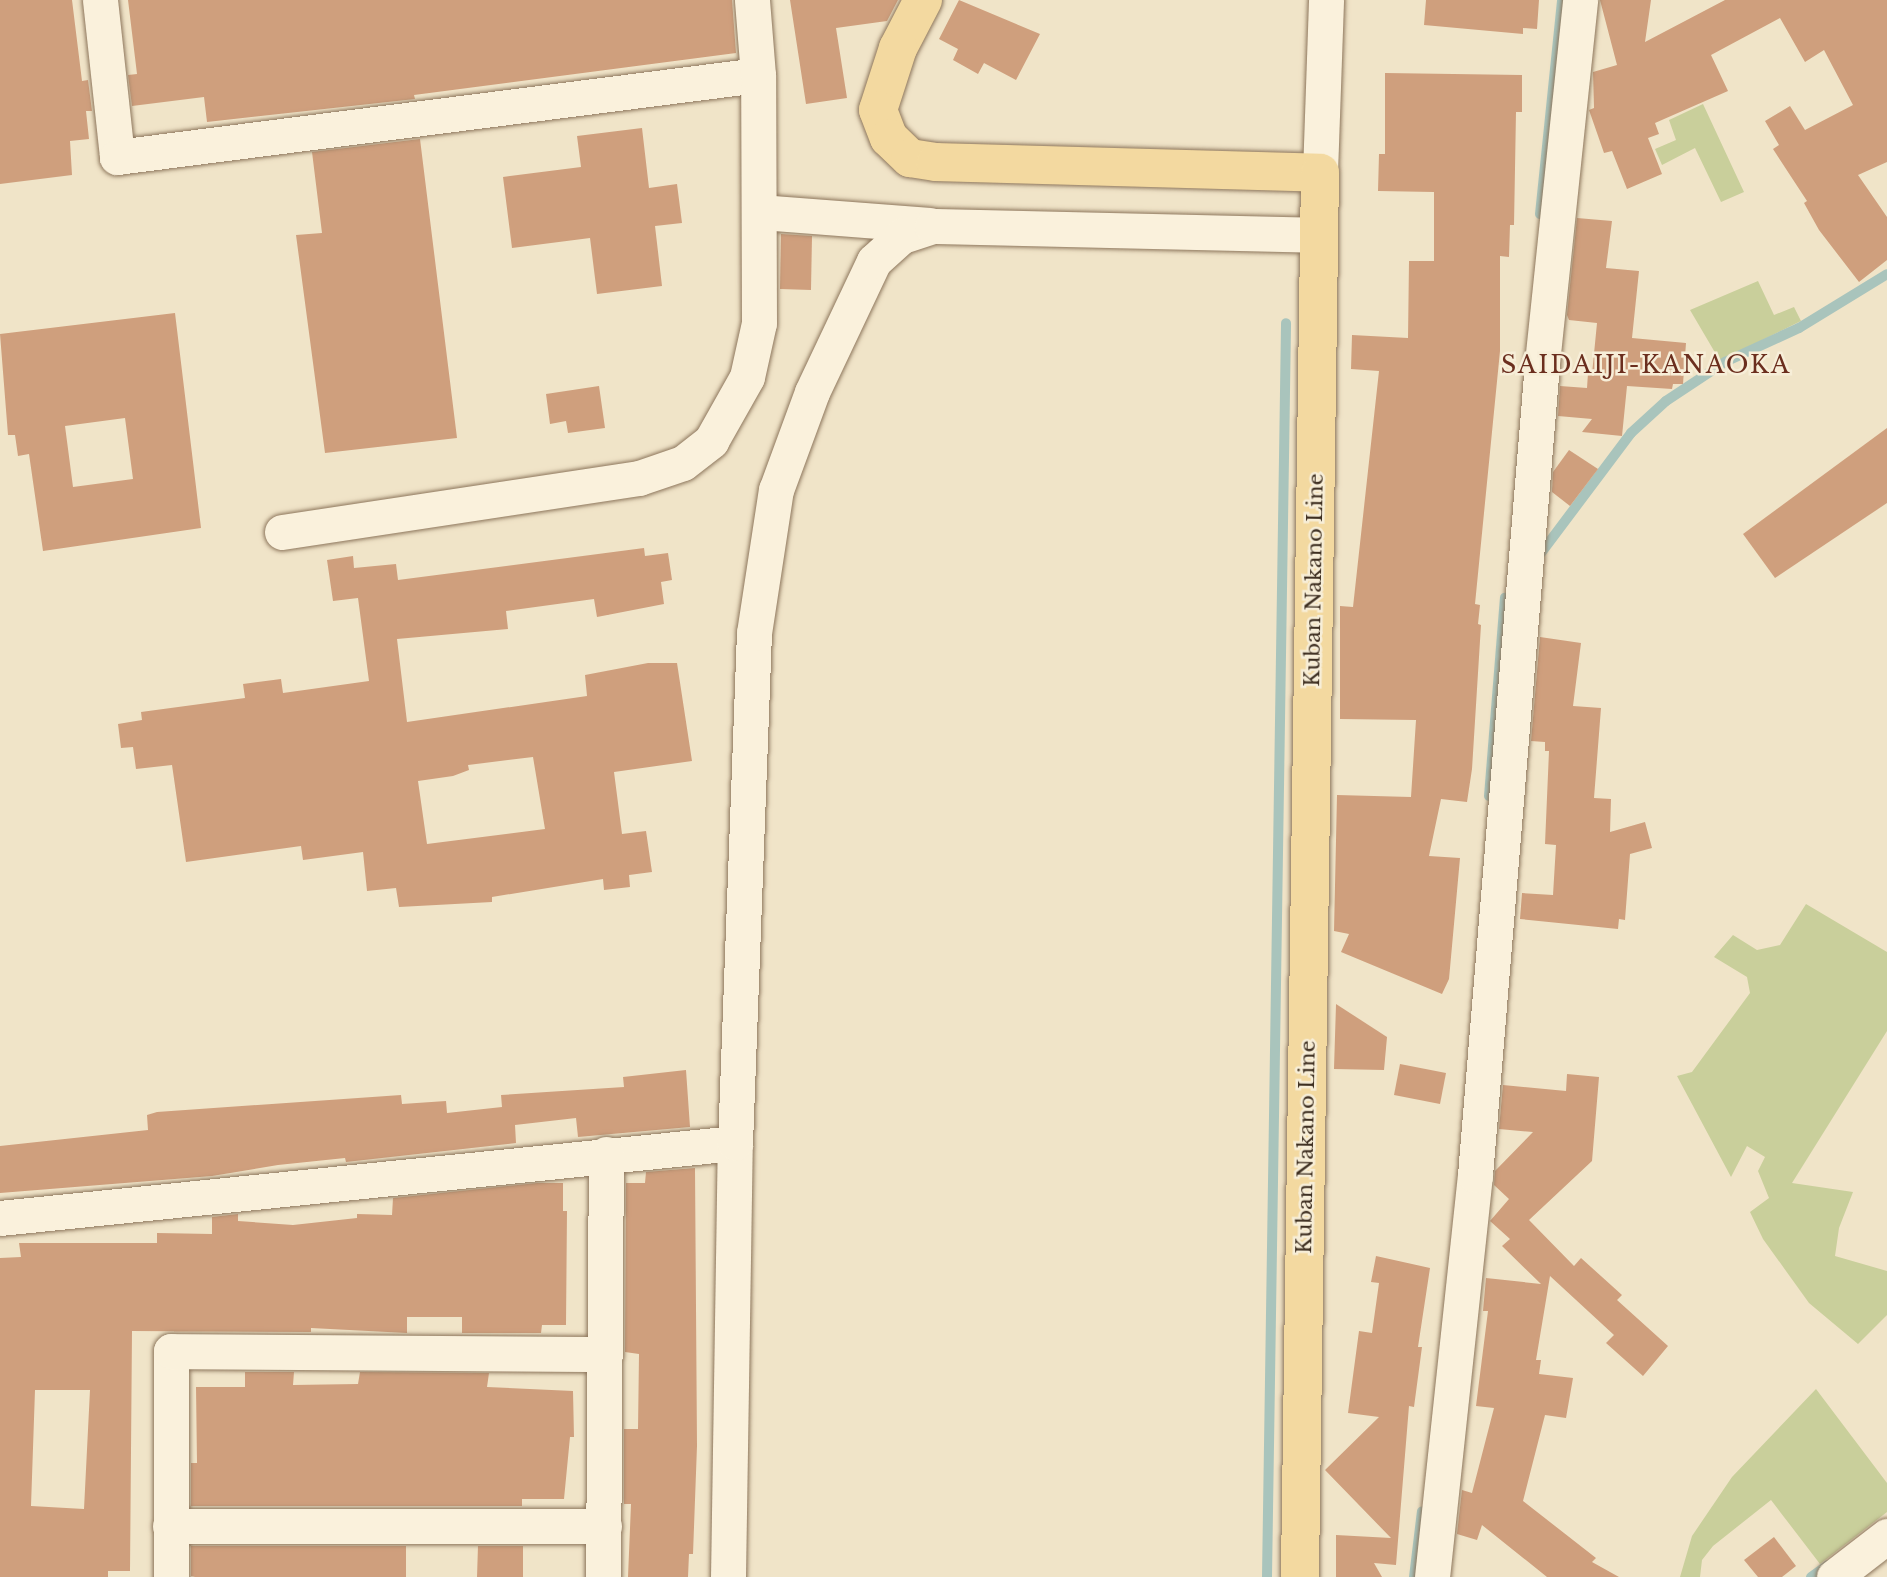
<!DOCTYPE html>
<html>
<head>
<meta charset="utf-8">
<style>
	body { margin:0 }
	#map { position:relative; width:1887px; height:1577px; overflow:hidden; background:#f0e4c8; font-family:"Libre Baskerville",serif }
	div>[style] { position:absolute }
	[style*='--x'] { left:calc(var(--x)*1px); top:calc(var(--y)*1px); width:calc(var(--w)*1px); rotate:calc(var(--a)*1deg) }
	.green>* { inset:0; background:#c9cf9b }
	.stream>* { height:10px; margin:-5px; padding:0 5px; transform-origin:5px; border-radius:5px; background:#a9c4bc }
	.building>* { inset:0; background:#cf9f7d }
	.roads { filter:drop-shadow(0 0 2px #8d765c) drop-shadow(0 0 2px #8d765c) }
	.minor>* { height:35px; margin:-17.5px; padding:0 17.5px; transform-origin:17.5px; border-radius:17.5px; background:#faf1dc }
	.major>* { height:38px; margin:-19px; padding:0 19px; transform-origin:19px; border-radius:19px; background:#f3d9a0 }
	span { translate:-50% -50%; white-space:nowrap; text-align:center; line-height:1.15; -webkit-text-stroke:5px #f7eed8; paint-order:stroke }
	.street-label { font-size:21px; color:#3d2e20 }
	.quarter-label { font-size:24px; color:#6b2e1e; letter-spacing:2px }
</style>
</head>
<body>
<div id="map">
	<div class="green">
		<i style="clip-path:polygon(1703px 104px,1744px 192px,1721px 202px,1695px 148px,1662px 165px,1655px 149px,1676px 140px,1669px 120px)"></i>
		<i style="clip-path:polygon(1758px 281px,1774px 315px,1794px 307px,1801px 321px,1720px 361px,1690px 310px)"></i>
		<i style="clip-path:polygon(1806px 904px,1887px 952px,1887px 1031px,1792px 1183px,1853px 1192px,1839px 1228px,1835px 1256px,1887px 1271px,1887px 1315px,1858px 1344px,1809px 1303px,1763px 1239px,1750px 1212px,1769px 1198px,1758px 1171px,1765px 1157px,1747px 1146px,1731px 1177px,1677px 1076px,1692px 1072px,1750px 993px,1747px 977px,1714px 957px,1733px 935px,1757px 950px,1780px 945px)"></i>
		<i style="clip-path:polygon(1816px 1389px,1887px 1483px,1887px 1512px,1820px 1564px,1771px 1500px,1713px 1546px,1702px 1560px,1700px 1577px,1680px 1577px,1692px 1536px,1732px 1477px)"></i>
	</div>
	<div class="stream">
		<i style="--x:1540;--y:214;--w:215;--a:-84.1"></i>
		<i style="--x:1541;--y:553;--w:150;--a:-53.1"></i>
		<i style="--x:1631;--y:433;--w:47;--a:-42.4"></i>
		<i style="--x:1666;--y:401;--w:71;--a:-33.5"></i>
		<i style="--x:1725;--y:362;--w:81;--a:-24.7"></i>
		<i style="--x:1799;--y:328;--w:103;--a:-31.5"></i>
		<i style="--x:1489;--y:796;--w:199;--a:-85.4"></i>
		<i style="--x:1267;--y:1577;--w:1254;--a:-89.13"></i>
		<i style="--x:1414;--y:1577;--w:66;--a:-83.1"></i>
		<i style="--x:1811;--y:1577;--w:21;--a:-35"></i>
	</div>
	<div class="building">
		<i style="clip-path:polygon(0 0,72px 0,82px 81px,88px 80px,92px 111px,86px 111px,89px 139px,70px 141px,72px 175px,0 184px)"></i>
		<i style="clip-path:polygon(128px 0,732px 0,736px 53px,414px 95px,415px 99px,207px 122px,204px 97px,132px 106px,128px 75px,137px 74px)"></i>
		<i style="clip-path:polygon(790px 0,898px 0,887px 21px,836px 28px,847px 98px,806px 104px)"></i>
		<i style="clip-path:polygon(959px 0,1040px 34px,1016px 80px,984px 63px,978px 74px,953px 60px,958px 49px,939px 39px)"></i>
		<i style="clip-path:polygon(1426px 0,1539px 0,1537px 29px,1523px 28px,1523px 34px,1424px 25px)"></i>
		<i style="clip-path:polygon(1600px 0,1651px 0,1645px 42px,1725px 0,1887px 0,1887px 162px,1858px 175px,1887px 217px,1887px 260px,1859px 282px,1819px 230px,1804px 203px,1807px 201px,1773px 149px,1779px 145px,1765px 121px,1790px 106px,1805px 130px,1853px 105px,1824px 50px,1805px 62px,1780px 18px,1711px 55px,1728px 91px,1655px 123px,1659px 134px,1648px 138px,1662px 174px,1627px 189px,1612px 151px,1604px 153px,1589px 110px,1594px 108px,1593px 72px,1617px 65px)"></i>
		<i style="clip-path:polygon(1385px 73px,1522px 75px,1522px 112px,1516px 112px,1514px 225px,1510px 225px,1509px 257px,1500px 256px,1500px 351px,1475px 604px,1480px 605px,1478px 624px,1481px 625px,1472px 769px,1467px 802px,1441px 799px,1429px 856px,1460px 858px,1449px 979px,1442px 994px,1341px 952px,1349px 934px,1334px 931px,1337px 795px,1411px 797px,1416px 720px,1340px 719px,1340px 606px,1353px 607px,1379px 371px,1351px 369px,1352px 335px,1408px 338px,1409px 261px,1434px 261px,1434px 192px,1378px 191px,1379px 154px,1385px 154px)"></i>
		<i style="clip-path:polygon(642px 128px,649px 188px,677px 184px,682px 223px,655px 226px,662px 286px,597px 294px,590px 238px,512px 248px,503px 177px,581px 167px,577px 136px)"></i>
		<i style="clip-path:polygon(420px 139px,457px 438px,325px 453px,296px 235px,322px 233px,312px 152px)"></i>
		<i style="clip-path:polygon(1577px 218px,1612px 221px,1606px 268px,1639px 271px,1632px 338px,1686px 343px,1683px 384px,1673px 384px,1672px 389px,1627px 386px,1622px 436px,1582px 432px,1592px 419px,1558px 416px,1560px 386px,1587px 388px,1588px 373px,1592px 374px,1597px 323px,1569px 320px,1567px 315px)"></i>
		<i style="clip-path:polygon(781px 234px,812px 236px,811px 290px,780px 289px)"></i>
		<i style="clip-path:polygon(evenodd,175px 313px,201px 528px,43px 551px,29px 454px,18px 456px,15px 435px,8px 435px,0 334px,175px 313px,125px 418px,133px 479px,73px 487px,65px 426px,125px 418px)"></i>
		<i style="clip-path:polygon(599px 386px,605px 428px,568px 433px,566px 421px,550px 424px,546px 394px)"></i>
		<i style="clip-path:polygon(1887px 428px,1887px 503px,1775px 578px,1743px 534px)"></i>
		<i style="clip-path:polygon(1569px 450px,1598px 469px,1570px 506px,1552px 492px,1553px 472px)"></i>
		<i style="clip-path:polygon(evenodd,644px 548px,645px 556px,668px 553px,672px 580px,661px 582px,664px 604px,597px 617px,594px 599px,506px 611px,508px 629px,397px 639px,407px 722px,587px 696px,585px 675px,648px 663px,677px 663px,692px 761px,614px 772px,622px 834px,646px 831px,652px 872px,629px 875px,630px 887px,604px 890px,603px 879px,492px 897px,492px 902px,399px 907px,396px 888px,367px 891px,363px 852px,303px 860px,301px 846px,186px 862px,172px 765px,136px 769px,133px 747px,121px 748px,118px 724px,142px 720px,141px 712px,245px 698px,243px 684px,281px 679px,283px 693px,369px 681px,358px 598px,333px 601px,327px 560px,353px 556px,354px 568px,396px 564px,398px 580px,644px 548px,533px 757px,545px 829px,427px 844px,418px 781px,453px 776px,469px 770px,468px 765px,533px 757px)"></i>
		<i style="clip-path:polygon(1540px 637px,1581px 643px,1573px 706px,1601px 708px,1594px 798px,1611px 799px,1610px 832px,1645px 822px,1652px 848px,1630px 854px,1625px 920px,1619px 919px,1618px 929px,1520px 919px,1522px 893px,1553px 895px,1556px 845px,1545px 844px,1549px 751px,1545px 751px,1545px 742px,1531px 741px)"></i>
		<i style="clip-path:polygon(1336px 1004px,1387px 1037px,1384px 1070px,1334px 1069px)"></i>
		<i style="clip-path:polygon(1400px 1064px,1446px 1073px,1440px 1104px,1394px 1095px)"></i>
		<i style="clip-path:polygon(686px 1070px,690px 1127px,578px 1137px,576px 1118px,515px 1125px,516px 1143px,346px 1162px,345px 1158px,278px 1165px,212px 1176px,0 1193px,0 1146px,148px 1130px,147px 1115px,157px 1112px,401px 1095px,402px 1104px,446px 1101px,447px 1113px,502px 1107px,501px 1095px,624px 1087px,623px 1077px)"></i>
		<i style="clip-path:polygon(1567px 1074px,1599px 1077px,1592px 1161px,1529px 1220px,1574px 1266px,1581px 1258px,1622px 1295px,1617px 1300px,1668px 1346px,1643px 1376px,1606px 1343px,1614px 1335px,1550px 1276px,1536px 1360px,1541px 1360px,1539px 1374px,1573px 1378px,1566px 1418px,1545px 1415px,1523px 1501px,1596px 1558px,1592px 1562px,1619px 1577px,1547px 1577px,1482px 1525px,1477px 1540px,1457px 1534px,1462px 1490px,1472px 1493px,1494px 1408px,1476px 1406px,1488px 1311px,1483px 1311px,1486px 1278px,1541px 1284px,1502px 1246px,1510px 1239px,1490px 1221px,1509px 1199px,1494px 1185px,1495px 1171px,1533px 1132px,1499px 1129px,1503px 1085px,1566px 1091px)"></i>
		<i style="clip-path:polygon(695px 1168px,697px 1446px,693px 1554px,689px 1554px,688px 1577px,628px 1577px,631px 1504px,624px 1504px,624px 1429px,638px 1429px,639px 1354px,625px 1352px,626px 1183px,645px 1183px,646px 1172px)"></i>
		<i style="clip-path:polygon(evenodd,537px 1183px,563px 1183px,563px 1211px,567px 1211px,566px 1325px,542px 1325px,541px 1333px,462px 1333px,462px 1317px,407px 1317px,407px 1333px,311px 1328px,311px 1332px,132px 1331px,130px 1571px,108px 1571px,108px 1577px,0 1577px,0 1258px,21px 1257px,19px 1243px,157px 1243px,157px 1233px,212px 1234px,212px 1217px,238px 1214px,238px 1221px,293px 1225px,357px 1218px,357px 1214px,392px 1215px,393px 1198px,537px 1183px,35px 1390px,90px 1390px,84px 1509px,31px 1506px,35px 1390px)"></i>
		<i style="clip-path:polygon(1376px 1256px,1430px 1268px,1418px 1347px,1422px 1347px,1414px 1407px,1409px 1406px,1396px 1565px,1374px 1563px,1382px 1577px,1336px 1577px,1336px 1535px,1391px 1538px,1325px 1470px,1379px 1417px,1348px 1413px,1359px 1331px,1372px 1333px,1379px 1283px,1371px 1282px)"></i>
		<i style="clip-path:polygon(245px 1372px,294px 1372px,293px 1385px,358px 1384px,360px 1372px,489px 1373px,487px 1387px,573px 1391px,574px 1437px,570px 1437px,564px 1499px,522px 1499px,522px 1506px,191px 1506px,191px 1463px,197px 1463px,196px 1387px,245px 1387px)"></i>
		<i style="clip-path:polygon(1774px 1537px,1796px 1566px,1782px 1577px,1758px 1577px,1744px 1560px)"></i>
		<i style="clip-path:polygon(191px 1546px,406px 1546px,406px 1577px,195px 1577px,191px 1576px)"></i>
		<i style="clip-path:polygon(478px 1546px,523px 1546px,523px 1577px,477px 1577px)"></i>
	</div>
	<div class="roads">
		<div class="minor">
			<i style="--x:100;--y:0;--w:158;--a:83.8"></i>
			<i style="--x:117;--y:157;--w:646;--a:-7.29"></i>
			<i style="--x:1320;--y:173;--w:173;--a:-88"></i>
			<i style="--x:760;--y:212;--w:169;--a:4.4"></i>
			<i style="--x:282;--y:532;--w:361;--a:-8.6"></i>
			<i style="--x:639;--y:478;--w:46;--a:-18.8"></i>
			<i style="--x:683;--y:463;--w:36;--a:-38"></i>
			<i style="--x:711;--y:441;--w:73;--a:-60.6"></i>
			<i style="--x:747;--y:377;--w:55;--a:-77.5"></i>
			<i style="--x:759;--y:323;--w:248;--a:-90.2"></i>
			<i style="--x:758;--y:75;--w:75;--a:-94.6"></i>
			<i style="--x:0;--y:1218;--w:739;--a:-5.83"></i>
			<i style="--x:170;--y:1526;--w:434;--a:0"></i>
			<i style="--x:171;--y:1577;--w:226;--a:-90"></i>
			<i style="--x:171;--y:1351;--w:434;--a:0.4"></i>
			<i style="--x:603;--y:1577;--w:423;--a:-89.6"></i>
			<i style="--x:728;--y:1577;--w:434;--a:-89.1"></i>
			<i style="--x:735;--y:1143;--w:510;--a:-87.87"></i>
			<i style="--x:754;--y:633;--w:145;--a:-81.3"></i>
			<i style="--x:776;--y:490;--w:104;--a:-69.8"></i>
			<i style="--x:812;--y:392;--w:145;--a:-64.7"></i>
			<i style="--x:874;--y:261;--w:38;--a:-42"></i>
			<i style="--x:902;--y:236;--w:32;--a:-18"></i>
			<i style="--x:932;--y:226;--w:387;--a:1.3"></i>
			<i style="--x:1432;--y:1577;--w:404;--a:-83.9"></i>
			<i style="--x:1475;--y:1175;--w:815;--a:-85.28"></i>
			<i style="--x:1542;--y:363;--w:365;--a:-84"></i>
			<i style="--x:1834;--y:1577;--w:67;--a:-37.7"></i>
		</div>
		<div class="major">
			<i style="--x:923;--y:0;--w:54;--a:117.5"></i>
			<i style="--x:898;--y:48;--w:65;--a:107.9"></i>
			<i style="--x:878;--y:110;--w:30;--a:69"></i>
			<i style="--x:889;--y:138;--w:29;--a:44"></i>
			<i style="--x:910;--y:158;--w:26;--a:9"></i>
			<i style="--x:936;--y:162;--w:384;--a:1.6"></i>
			<i style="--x:1320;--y:173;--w:1404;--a:90.82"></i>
		</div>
	</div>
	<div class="street-label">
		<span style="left:1314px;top:580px;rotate:-89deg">Kuban Nakano Line</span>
		<span style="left:1306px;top:1147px;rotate:-89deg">Kuban Nakano Line</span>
	</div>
	<div class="quarter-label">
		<span style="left:1646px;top:365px">SAIDAIJI-KANAOKA</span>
	</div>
</div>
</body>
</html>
